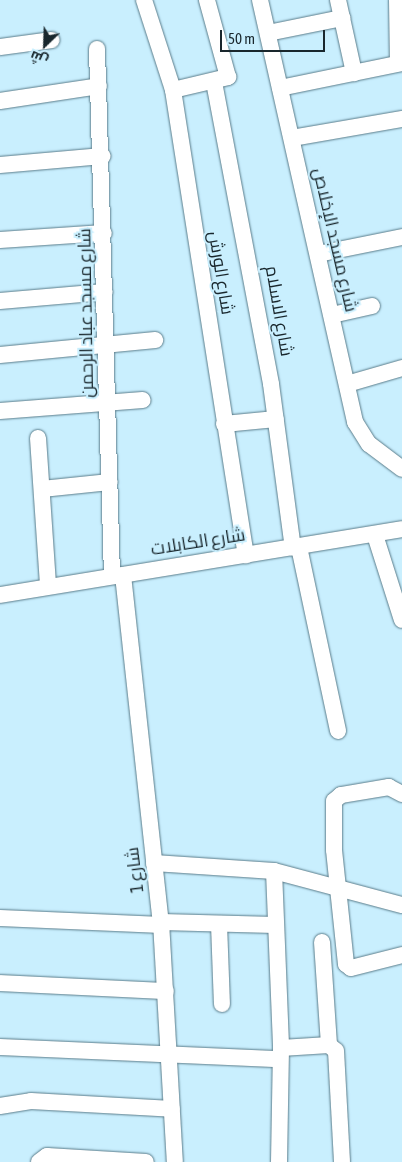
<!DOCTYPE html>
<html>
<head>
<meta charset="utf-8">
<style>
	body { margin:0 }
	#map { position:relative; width:402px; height:1162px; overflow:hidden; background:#c9effe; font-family:"Asap Condensed",Cairo,sans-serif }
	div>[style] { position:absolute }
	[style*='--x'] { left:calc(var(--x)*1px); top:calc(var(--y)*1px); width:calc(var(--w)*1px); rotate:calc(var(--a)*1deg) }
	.roads { filter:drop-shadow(0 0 1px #5a7c8a) drop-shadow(0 0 1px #5a7c8a) }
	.street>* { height:16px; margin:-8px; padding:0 8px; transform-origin:8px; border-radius:8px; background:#fff }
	span { translate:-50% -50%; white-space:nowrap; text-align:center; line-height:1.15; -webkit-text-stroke:4px #c9effe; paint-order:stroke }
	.street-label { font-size:18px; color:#19272d }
	.north { position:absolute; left:20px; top:20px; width:50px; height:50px; -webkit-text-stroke:4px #c9effe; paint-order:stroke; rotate:204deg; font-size:14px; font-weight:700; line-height:20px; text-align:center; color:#19272d }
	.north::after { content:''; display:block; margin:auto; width:18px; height:22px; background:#19272d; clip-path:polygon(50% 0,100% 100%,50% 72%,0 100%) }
	.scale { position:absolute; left:220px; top:30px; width:105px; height:22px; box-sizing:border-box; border:2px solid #19272d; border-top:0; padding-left:6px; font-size:15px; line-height:18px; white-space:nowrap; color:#19272d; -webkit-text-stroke:4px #c9effe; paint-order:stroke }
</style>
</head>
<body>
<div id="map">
	<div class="roads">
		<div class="street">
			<i style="--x:144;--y:0;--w:95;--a:72.1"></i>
			<i style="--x:173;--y:90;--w:471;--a:81.1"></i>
			<i style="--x:260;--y:0;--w:433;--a:77.3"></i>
			<i style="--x:355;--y:422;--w:26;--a:58"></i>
			<i style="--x:369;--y:444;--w:41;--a:37.1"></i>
			<i style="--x:338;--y:0;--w:75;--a:77.6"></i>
			<i style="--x:397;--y:0;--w:63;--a:89.1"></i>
			<i style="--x:268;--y:33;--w:76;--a:-11.5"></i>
			<i style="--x:0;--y:47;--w:52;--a:-7.7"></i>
			<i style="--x:97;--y:49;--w:527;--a:88.37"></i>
			<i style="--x:214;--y:82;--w:307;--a:79.3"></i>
			<i style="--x:271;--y:384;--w:165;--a:82.4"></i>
			<i style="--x:280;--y:88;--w:125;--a:-11.6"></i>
			<i style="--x:173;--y:90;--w:57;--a:-13.3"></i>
			<i style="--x:228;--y:77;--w:80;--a:-105.3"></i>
			<i style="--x:0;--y:101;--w:100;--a:-8.6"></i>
			<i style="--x:292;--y:138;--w:112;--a:-9.8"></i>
			<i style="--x:0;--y:165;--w:103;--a:-5"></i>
			<i style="--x:0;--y:240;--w:104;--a:-3.9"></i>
			<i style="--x:318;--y:254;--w:86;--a:-11.4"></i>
			<i style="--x:0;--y:301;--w:105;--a:-4.9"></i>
			<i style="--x:332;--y:315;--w:41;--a:-12.7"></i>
			<i style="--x:0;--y:355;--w:156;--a:-5.5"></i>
			<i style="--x:347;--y:384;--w:57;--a:-16.2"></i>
			<i style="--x:0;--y:411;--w:143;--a:-4.4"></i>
			<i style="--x:224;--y:424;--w:52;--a:-5.5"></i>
			<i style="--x:38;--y:438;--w:148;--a:86.1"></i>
			<i style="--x:42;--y:489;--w:68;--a:-5.9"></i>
			<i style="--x:375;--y:535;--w:89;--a:72.4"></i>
			<i style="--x:299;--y:547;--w:188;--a:78"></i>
			<i style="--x:123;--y:575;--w:349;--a:83.8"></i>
			<i style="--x:161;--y:922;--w:240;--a:86.7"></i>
			<i style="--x:0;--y:595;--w:407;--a:-9.3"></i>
			<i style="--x:402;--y:794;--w:15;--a:-152"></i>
			<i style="--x:389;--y:787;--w:49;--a:170.5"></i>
			<i style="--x:341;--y:795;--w:9;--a:139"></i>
			<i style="--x:334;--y:801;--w:49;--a:90"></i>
			<i style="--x:334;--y:850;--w:115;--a:84"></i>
			<i style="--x:346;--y:964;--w:6;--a:39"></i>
			<i style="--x:351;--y:968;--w:53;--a:-14.3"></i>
			<i style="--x:154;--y:863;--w:120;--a:3.8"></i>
			<i style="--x:274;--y:871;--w:132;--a:14.9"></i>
			<i style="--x:274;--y:871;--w:177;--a:87.7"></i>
			<i style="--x:281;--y:1048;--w:114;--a:91"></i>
			<i style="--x:0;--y:918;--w:162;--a:2.5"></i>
			<i style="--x:161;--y:922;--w:114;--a:1.5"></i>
			<i style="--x:219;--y:924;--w:80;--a:87.9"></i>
			<i style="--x:322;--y:942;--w:103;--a:86.1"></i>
			<i style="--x:0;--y:983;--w:166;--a:2.8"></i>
			<i style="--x:0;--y:1047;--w:280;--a:2.5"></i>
			<i style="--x:281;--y:1048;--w:48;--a:-3.6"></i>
			<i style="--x:329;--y:1045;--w:9;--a:41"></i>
			<i style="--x:336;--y:1051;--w:111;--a:86.9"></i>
			<i style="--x:0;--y:1106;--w:31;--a:-9"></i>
			<i style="--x:31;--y:1101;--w:141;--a:3.2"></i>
			<i style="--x:39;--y:1162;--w:10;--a:-37"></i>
			<i style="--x:47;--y:1156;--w:99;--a:3.5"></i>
		</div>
	</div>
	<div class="street-label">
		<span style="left:335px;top:240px;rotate:77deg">شارع مسجد الإخلاص</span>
		<span style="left:221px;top:273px;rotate:81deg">شارع الورش</span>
		<span style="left:279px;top:311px;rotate:80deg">شارع الاسلام</span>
		<span style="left:86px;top:313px;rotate:-91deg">شارع مسجد عباد الرحمن</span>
		<span style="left:198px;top:542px;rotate:-9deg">شارع الكابلات</span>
		<span style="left:135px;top:870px;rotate:-97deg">شارع 1</span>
	</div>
	<div class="north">ش</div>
	<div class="scale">50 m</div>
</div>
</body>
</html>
